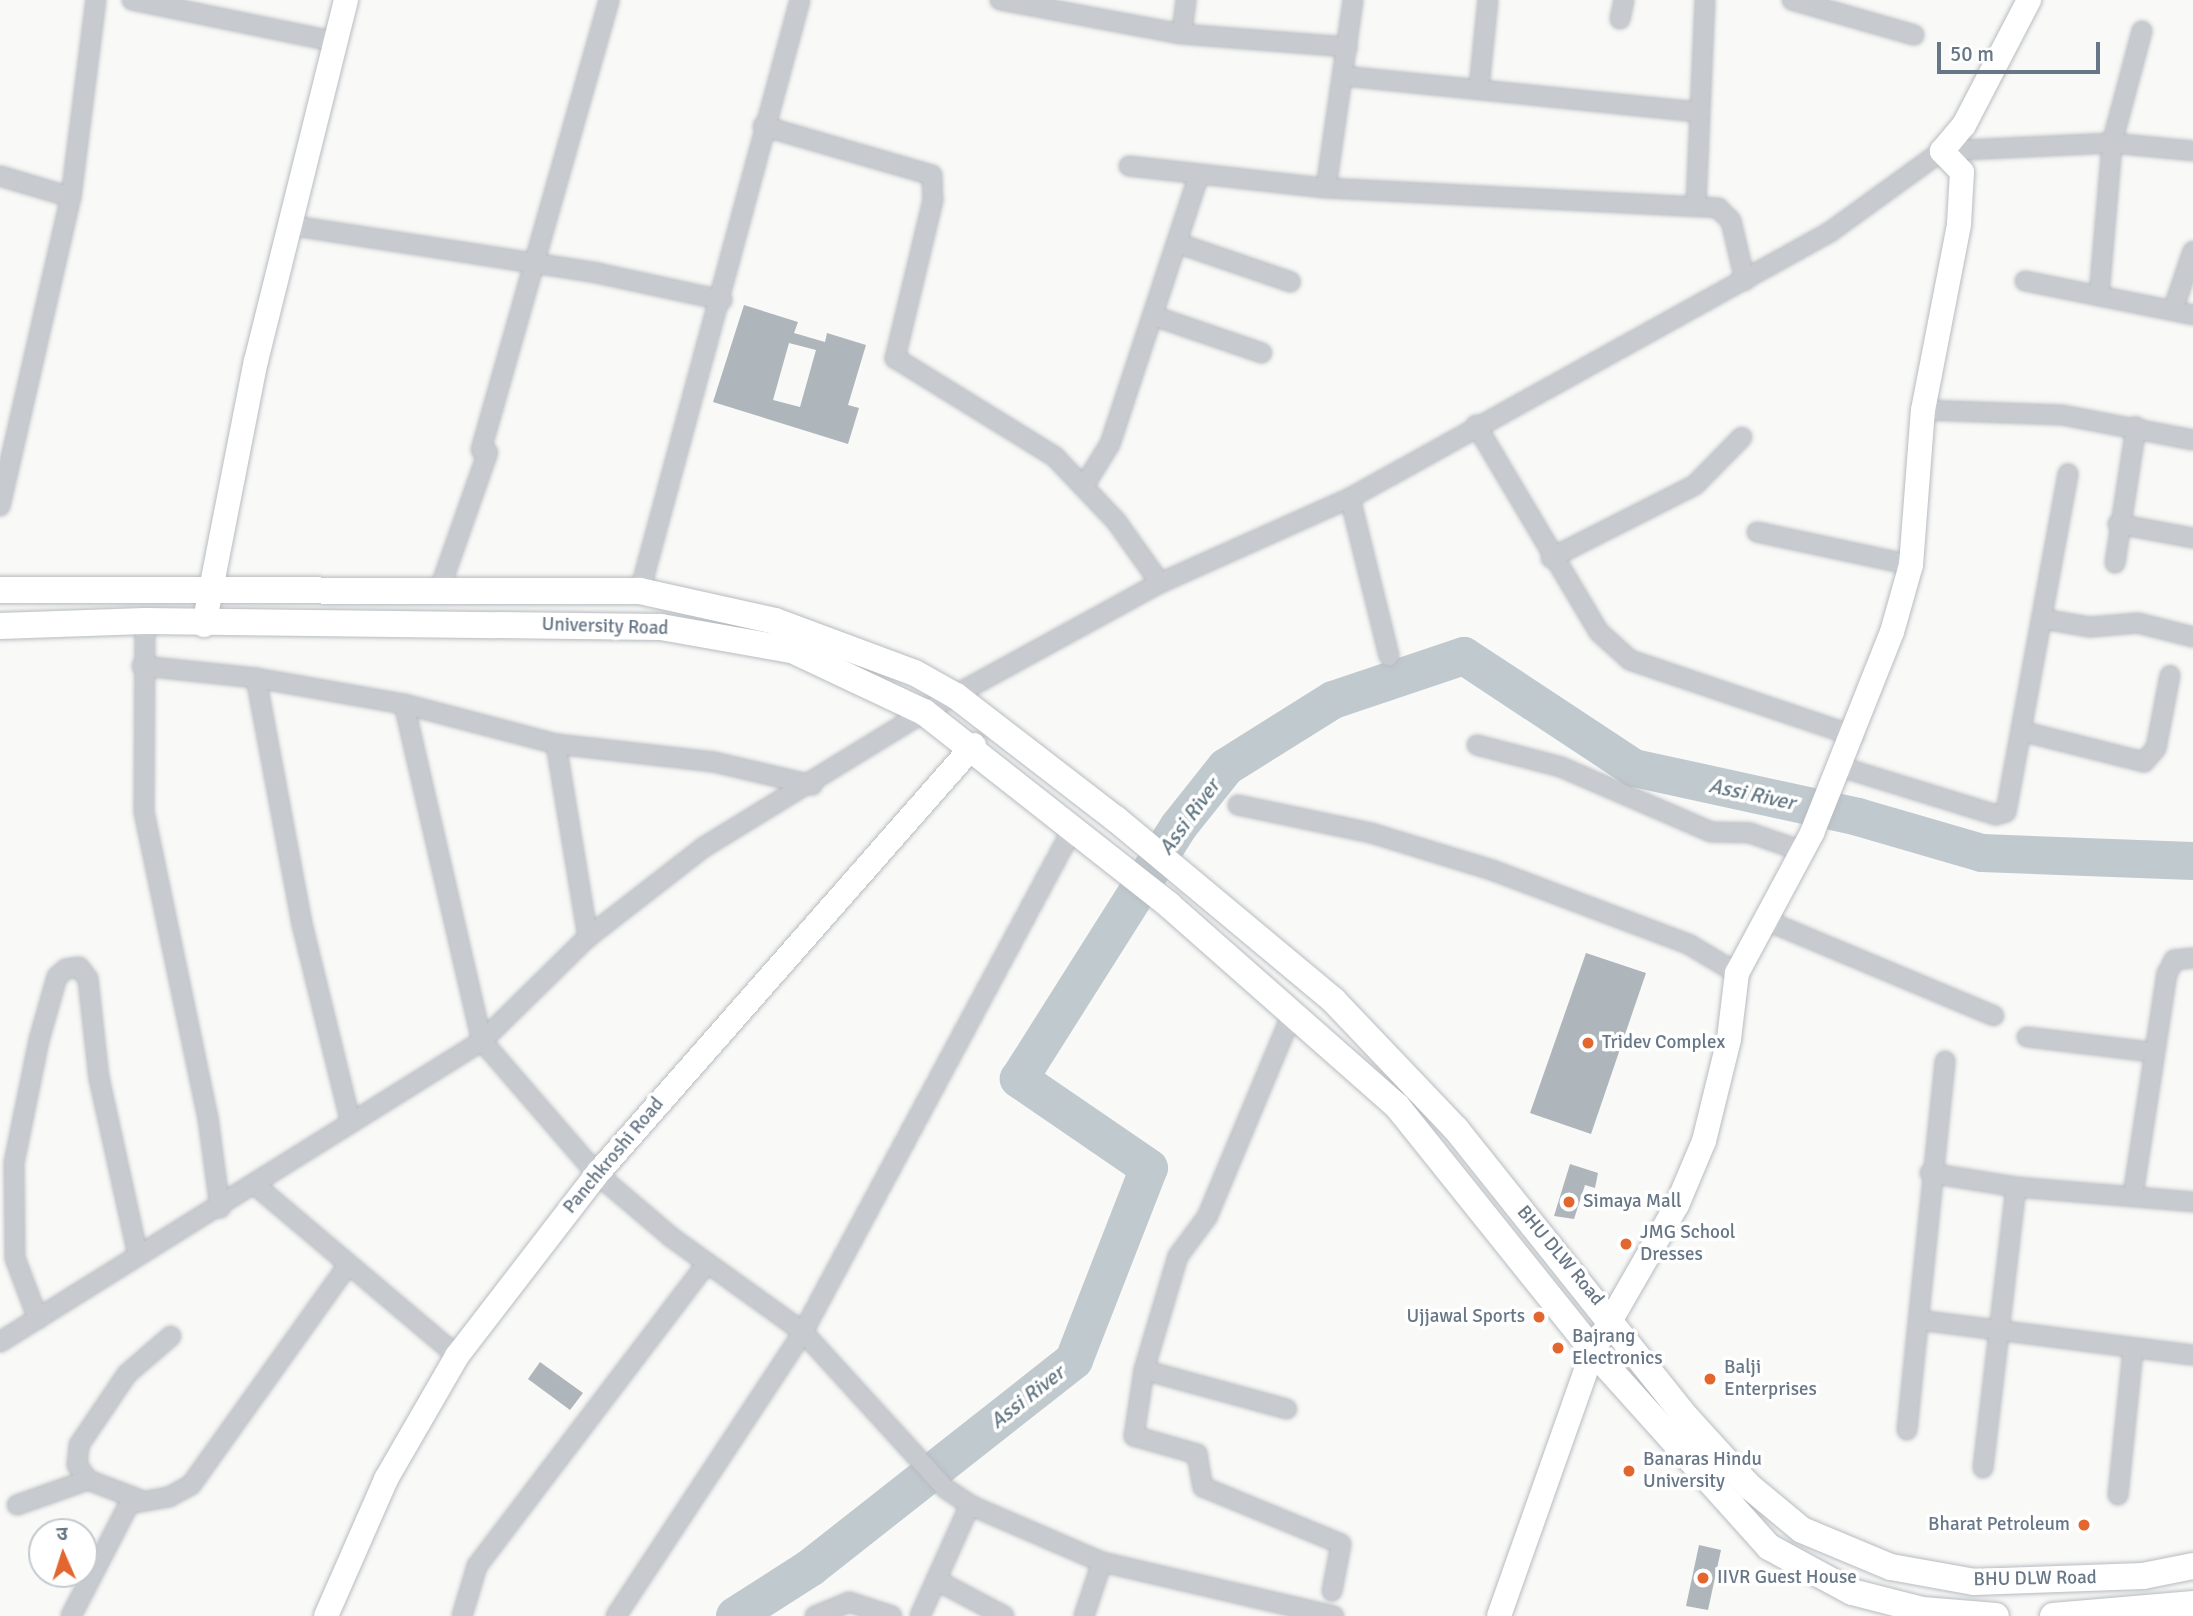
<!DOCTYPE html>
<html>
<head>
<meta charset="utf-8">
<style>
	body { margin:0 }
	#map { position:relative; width:2193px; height:1616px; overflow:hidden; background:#f9f9f7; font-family:Signika,"Noto Sans Devanagari",sans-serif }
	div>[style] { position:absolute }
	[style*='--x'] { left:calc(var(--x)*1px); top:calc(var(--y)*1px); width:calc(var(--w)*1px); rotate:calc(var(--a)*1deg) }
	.river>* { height:38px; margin:-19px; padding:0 19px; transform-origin:19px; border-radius:19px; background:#c0c9ce }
	.building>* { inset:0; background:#aeb5bb }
	.roads { filter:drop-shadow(0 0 2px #b7bcc1) drop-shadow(0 0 2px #b7bcc1) }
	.street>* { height:18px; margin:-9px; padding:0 9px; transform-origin:9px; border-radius:9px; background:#c7cace }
	.secondary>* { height:24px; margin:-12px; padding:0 12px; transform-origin:12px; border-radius:12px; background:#fff }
	.primary>* { height:26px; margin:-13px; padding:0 13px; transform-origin:13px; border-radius:13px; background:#fff }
	.dots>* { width:19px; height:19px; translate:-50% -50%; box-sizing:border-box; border:4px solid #fff; border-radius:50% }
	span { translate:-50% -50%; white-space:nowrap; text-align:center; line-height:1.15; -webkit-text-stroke:7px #fff; paint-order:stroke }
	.street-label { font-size:19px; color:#687787 }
	.poi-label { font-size:19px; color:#687787 }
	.left { translate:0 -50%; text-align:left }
	.right { translate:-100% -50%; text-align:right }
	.water-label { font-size:21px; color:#647883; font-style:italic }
	.north { position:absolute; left:28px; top:1518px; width:70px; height:70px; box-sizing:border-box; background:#fff; border:2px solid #c3c9cf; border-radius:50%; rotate:357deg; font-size:19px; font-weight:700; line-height:28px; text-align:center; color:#687787 }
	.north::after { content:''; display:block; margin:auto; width:24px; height:32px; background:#e2662e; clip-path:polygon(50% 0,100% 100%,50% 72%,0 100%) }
	.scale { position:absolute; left:1937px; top:42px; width:163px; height:32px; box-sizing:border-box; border:4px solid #687787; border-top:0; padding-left:9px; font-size:21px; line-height:24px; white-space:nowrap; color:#687787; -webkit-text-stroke:5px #fff; paint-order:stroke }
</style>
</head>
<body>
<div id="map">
	<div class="river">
		<i style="--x:735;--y:1616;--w:89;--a:-32.6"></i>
		<i style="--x:810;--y:1568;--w:336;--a:-38.2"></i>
		<i style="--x:1074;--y:1360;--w:206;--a:-68.7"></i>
		<i style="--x:1149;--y:1168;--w:158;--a:-145.6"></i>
		<i style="--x:1019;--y:1079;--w:299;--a:-57.7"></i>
		<i style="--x:1179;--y:826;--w:75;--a:-51.5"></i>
		<i style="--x:1226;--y:767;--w:126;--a:-32.1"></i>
		<i style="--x:1333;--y:700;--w:138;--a:-18.6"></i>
		<i style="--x:1464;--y:656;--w:204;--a:33.4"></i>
		<i style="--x:1634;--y:768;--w:229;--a:12.3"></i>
		<i style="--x:1858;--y:817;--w:129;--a:16.2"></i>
		<i style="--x:1982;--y:853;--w:211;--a:2.2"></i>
	</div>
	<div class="building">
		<i style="clip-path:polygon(evenodd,744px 305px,798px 322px,794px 333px,825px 342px,827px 333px,866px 345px,848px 405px,859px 408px,848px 444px,713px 402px,744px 305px,789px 343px,816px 350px,800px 407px,773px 400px,789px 343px)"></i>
		<i style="clip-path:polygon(1586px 953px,1646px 973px,1591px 1134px,1530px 1113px)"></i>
		<i style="clip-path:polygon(1570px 1164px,1598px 1173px,1595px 1188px,1585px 1185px,1574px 1219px,1554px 1216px)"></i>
		<i style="clip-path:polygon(540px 1362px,583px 1393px,570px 1410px,528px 1379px)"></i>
		<i style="clip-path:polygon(1699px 1545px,1721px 1550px,1708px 1610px,1686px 1606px)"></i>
	</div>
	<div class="roads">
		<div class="street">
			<i style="--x:132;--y:0;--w:208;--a:11.6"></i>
			<i style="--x:1000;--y:0;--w:185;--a:10.6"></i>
			<i style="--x:1186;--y:0;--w:34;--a:97"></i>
			<i style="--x:1182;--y:34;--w:166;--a:4.5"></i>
			<i style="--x:1792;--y:0;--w:127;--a:16"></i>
			<i style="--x:1620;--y:19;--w:19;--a:-78"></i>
			<i style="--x:1344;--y:76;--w:354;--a:5.8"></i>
			<i style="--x:1479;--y:88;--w:88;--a:-84.2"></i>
			<i style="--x:763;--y:126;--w:176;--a:16.2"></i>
			<i style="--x:932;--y:175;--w:25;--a:88"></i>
			<i style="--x:933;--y:200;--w:163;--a:103.5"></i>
			<i style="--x:895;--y:358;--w:188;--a:31.7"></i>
			<i style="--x:1055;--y:457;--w:88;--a:46.4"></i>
			<i style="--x:1116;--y:521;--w:76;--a:54.6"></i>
			<i style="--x:1129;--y:166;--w:198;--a:6.4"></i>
			<i style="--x:1326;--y:188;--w:393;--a:2.9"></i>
			<i style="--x:1718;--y:208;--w:18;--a:45"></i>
			<i style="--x:1731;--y:221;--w:61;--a:76.7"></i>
			<i style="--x:0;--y:176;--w:74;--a:16.5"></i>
			<i style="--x:1326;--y:188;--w:190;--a:-81.8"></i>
			<i style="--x:1696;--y:205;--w:205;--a:-87.5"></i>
			<i style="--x:288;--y:225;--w:313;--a:8.8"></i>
			<i style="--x:597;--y:273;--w:128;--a:12.2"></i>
			<i style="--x:1177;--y:243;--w:120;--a:18.9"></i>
			<i style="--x:2025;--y:281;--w:171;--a:11.4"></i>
			<i style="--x:2099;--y:296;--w:154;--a:-85.1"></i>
			<i style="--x:2112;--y:143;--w:116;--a:-75"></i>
			<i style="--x:2173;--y:310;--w:62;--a:-71.3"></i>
			<i style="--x:1154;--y:316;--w:114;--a:18.9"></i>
			<i style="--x:1923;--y:410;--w:139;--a:2.1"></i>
			<i style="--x:2062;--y:415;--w:133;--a:10.8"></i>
			<i style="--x:1476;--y:425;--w:241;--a:59.3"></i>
			<i style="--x:1599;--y:632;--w:42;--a:42.1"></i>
			<i style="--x:1630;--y:660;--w:237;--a:18.7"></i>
			<i style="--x:481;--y:450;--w:468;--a:-74.1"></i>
			<i style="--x:1084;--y:486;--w:49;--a:-58.2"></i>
			<i style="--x:1110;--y:444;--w:280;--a:-71.7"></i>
			<i style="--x:1350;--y:498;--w:163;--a:76.1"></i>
			<i style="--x:0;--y:506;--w:317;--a:-77.1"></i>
			<i style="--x:71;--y:197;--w:199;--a:-82.8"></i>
			<i style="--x:2118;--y:524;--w:76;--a:10.6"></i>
			<i style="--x:1757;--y:532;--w:157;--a:12.1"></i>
			<i style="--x:1551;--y:558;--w:161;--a:-26.9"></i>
			<i style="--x:1695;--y:485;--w:67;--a:-45.6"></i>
			<i style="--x:2115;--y:563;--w:138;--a:-81.2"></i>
			<i style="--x:439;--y:591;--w:147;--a:-70.6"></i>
			<i style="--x:640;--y:591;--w:612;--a:-74.85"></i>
			<i style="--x:2043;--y:619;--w:48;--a:9.7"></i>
			<i style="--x:2090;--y:627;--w:48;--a:-4.8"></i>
			<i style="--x:2138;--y:623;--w:57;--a:14.3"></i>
			<i style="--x:145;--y:621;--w:191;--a:90.3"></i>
			<i style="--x:144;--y:812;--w:313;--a:78.2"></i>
			<i style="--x:208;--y:1118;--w:91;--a:82.4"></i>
			<i style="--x:142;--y:666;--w:115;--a:6"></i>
			<i style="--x:256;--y:678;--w:150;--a:10"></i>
			<i style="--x:404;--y:704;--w:157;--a:14.7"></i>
			<i style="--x:556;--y:744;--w:159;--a:6.5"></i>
			<i style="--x:714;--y:762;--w:101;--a:13.2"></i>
			<i style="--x:256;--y:678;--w:250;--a:79.4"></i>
			<i style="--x:302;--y:924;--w:202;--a:76.2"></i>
			<i style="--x:404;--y:704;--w:346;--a:77"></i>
			<i style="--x:482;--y:1041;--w:176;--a:49.2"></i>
			<i style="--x:597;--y:1174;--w:97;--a:40.4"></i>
			<i style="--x:671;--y:1237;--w:163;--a:35.7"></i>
			<i style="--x:803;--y:1332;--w:211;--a:47.7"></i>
			<i style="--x:945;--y:1488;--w:30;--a:34"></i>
			<i style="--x:970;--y:1505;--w:144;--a:23.4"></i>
			<i style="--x:1102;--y:1562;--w:238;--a:13.1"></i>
			<i style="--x:2021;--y:731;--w:127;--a:14.1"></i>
			<i style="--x:2144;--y:762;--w:18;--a:-49"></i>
			<i style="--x:2156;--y:748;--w:74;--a:-79.1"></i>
			<i style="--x:556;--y:744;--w:196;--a:80.6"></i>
			<i style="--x:1477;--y:745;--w:87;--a:14.7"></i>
			<i style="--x:1561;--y:767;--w:163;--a:23.4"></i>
			<i style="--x:1711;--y:832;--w:39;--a:1"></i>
			<i style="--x:1750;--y:833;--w:55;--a:19.1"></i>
			<i style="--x:1841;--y:767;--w:162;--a:17.2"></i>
			<i style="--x:1996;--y:815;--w:10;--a:-17"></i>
			<i style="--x:2006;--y:812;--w:344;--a:-79.6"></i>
			<i style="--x:1238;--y:805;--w:136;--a:11.9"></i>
			<i style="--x:1371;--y:833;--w:127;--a:17"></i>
			<i style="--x:1492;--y:870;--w:212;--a:20.7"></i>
			<i style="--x:1690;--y:945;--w:55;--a:30.8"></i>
			<i style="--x:1765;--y:920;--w:248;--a:22.7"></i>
			<i style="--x:1292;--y:1014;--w:220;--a:112.7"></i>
			<i style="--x:1207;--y:1217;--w:49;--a:126.6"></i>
			<i style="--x:1178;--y:1256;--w:119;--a:106.6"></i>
			<i style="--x:1144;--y:1370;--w:67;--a:98.6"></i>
			<i style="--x:1134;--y:1436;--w:66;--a:15.9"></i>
			<i style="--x:1197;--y:1454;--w:34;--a:80"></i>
			<i style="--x:1203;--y:1487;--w:149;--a:22.4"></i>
			<i style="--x:1341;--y:1544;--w:48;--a:100.8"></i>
			<i style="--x:2027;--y:1037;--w:125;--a:6.9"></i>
			<i style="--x:1930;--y:1173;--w:87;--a:9.2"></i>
			<i style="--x:255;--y:1185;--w:265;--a:40.2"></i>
			<i style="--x:2133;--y:1195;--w:224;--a:-81.3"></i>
			<i style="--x:2167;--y:974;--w:16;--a:-63"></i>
			<i style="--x:2174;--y:960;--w:19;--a:-6"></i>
			<i style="--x:38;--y:1319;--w:65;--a:-110.7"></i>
			<i style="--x:15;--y:1258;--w:95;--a:-90.6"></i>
			<i style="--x:14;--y:1163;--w:126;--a:-78.5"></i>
			<i style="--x:39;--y:1040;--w:66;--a:-74.1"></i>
			<i style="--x:57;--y:977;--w:12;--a:-42"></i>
			<i style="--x:66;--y:969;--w:13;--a:-9"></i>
			<i style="--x:79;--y:967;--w:15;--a:53"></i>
			<i style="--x:88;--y:979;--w:100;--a:83.7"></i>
			<i style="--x:99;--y:1078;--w:181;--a:77.6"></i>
			<i style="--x:1919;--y:1320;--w:276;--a:7.3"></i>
			<i style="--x:0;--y:1342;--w:568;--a:-31.98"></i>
			<i style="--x:482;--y:1041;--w:148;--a:-44.5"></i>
			<i style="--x:588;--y:937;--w:147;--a:-37.8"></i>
			<i style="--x:704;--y:847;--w:258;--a:-31.5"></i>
			<i style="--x:924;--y:712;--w:269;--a:-28.7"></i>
			<i style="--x:1160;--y:583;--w:208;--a:-24.1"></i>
			<i style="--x:1350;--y:498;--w:549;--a:-28.99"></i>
			<i style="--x:1830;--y:232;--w:138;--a:-35.9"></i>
			<i style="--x:1942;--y:151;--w:170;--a:-2.7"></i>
			<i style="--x:2112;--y:143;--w:81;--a:5.6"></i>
			<i style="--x:1144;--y:1370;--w:148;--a:15.3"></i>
			<i style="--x:1907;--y:1430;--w:371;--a:-84.1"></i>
			<i style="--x:1983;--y:1468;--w:283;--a:-83.3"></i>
			<i style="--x:2016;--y:1187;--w:178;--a:4.8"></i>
			<i style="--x:2118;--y:1495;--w:147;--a:-84.1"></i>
			<i style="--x:138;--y:1499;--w:53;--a:-159.2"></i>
			<i style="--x:88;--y:1480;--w:19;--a:-126"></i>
			<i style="--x:77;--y:1465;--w:20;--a:-84"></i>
			<i style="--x:79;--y:1445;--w:86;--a:-55.9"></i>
			<i style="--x:127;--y:1374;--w:58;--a:-40.8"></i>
			<i style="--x:17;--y:1505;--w:75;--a:-19.4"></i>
			<i style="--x:936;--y:1580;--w:77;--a:27.9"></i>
			<i style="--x:71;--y:1616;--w:126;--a:-62.6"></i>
			<i style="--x:129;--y:1504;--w:41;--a:-9.9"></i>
			<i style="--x:169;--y:1497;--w:25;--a:-29"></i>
			<i style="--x:191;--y:1485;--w:270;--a:-54.5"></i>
			<i style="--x:462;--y:1616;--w:52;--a:-73.3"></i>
			<i style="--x:477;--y:1566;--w:380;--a:-52.8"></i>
			<i style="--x:616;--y:1616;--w:340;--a:-56.6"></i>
			<i style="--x:803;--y:1332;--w:572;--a:-61.82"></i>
			<i style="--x:815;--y:1616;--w:37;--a:-22"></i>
			<i style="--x:849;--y:1602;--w:45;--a:18"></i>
			<i style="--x:920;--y:1616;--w:122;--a:-65.8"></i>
			<i style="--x:1084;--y:1616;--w:57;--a:-71.6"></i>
		</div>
		<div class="secondary">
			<i style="--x:204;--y:625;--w:269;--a:-78.9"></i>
			<i style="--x:256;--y:361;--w:372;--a:-76"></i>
			<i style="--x:326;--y:1616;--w:150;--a:-66.3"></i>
			<i style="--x:386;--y:1479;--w:142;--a:-60"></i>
			<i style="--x:457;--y:1356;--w:230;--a:-52.4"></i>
			<i style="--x:597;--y:1174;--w:571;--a:-48.69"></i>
			<i style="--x:1499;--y:1616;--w:281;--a:-70.5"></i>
			<i style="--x:1593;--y:1351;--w:168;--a:-60.1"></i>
			<i style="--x:1677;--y:1205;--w:69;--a:-67.1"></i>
			<i style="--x:1704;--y:1141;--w:105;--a:-76.2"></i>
			<i style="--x:1729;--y:1039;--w:66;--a:-83.1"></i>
			<i style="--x:1737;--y:973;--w:159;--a:-61.8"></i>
			<i style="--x:1812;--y:833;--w:216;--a:-68.3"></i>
			<i style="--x:1892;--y:632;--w:70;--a:-74.2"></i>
			<i style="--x:1911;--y:565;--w:155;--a:-85.6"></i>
			<i style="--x:1923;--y:410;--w:189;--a:-79"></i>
			<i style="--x:1959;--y:224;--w:52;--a:-86.7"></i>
			<i style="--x:1962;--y:172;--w:29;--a:-134"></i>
			<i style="--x:1942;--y:151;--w:34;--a:-50"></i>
			<i style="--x:1964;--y:125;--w:141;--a:-62.5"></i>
		</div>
		<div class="primary">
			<i style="--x:0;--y:590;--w:640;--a:0.09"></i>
			<i style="--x:640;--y:591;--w:138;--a:12.5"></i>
			<i style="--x:775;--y:621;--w:149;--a:20.4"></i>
			<i style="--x:915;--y:673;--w:47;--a:29.3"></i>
			<i style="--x:956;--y:696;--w:202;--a:37.6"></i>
			<i style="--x:1116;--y:819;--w:283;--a:39.8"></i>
			<i style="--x:1333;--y:1000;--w:178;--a:46.4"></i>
			<i style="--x:1456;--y:1129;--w:369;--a:51.4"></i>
			<i style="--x:1686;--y:1417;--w:95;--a:47.6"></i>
			<i style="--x:1750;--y:1487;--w:67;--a:39.6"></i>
			<i style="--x:1802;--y:1530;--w:96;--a:22.6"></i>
			<i style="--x:1891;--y:1567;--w:84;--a:10.2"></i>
			<i style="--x:1974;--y:1582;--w:169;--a:-2"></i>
			<i style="--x:2143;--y:1576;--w:51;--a:-11.3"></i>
			<i style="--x:0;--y:626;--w:145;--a:-2"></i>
			<i style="--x:145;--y:621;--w:516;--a:0.67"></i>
			<i style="--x:661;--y:627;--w:133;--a:10"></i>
			<i style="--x:792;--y:650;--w:146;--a:25.2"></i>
			<i style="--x:924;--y:712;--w:312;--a:38.2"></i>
			<i style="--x:1169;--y:905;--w:304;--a:41.4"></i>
			<i style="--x:1397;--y:1106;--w:314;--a:51.3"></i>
			<i style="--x:1593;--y:1351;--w:263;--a:48.1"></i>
			<i style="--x:1769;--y:1547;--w:94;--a:28.5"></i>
			<i style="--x:1852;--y:1592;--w:72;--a:14.4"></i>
			<i style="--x:1922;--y:1610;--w:74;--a:4.6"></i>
			<i style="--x:2053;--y:1616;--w:141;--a:-4.9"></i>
		</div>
	</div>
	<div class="dots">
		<i style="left:1588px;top:1043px;background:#e2662e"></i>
		<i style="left:1569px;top:1202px;background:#e2662e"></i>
		<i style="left:1626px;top:1244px;background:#e2662e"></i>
		<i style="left:1539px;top:1317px;background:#e2662e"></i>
		<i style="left:1558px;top:1348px;background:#e2662e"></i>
		<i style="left:1710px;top:1379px;background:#e2662e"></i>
		<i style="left:1629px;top:1471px;background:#e2662e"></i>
		<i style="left:2084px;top:1525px;background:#e2662e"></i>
		<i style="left:1703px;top:1578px;background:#e2662e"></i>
	</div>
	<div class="street-label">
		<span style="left:605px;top:627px;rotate:2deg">University Road</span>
		<span style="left:614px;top:1156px;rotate:-50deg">Panchkroshi Road</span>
		<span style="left:1560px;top:1256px;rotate:50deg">BHU DLW Road</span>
		<span style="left:2035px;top:1579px;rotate:-1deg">BHU DLW Road</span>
	</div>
	<div class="poi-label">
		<span class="left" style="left:1602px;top:1043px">Tridev Complex</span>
		<span class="left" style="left:1583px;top:1202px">Simaya Mall</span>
		<span class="left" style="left:1640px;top:1244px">JMG School<br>Dresses</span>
		<span class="right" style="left:1525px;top:1317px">Ujjawal Sports</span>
		<span class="left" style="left:1572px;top:1348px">Bajrang<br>Electronics</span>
		<span class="left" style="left:1724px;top:1379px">Balji<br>Enterprises</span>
		<span class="left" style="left:1643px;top:1471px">Banaras Hindu<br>University</span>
		<span class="right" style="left:2070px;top:1525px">Bharat Petroleum</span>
		<span class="left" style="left:1717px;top:1578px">IIVR Guest House</span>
	</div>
	<div class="water-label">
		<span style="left:1752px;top:794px;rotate:12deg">Assi River</span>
		<span style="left:1189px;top:817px;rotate:-54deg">Assi River</span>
		<span style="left:1027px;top:1397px;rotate:-38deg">Assi River</span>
	</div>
	<div class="north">उ</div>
	<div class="scale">50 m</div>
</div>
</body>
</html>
